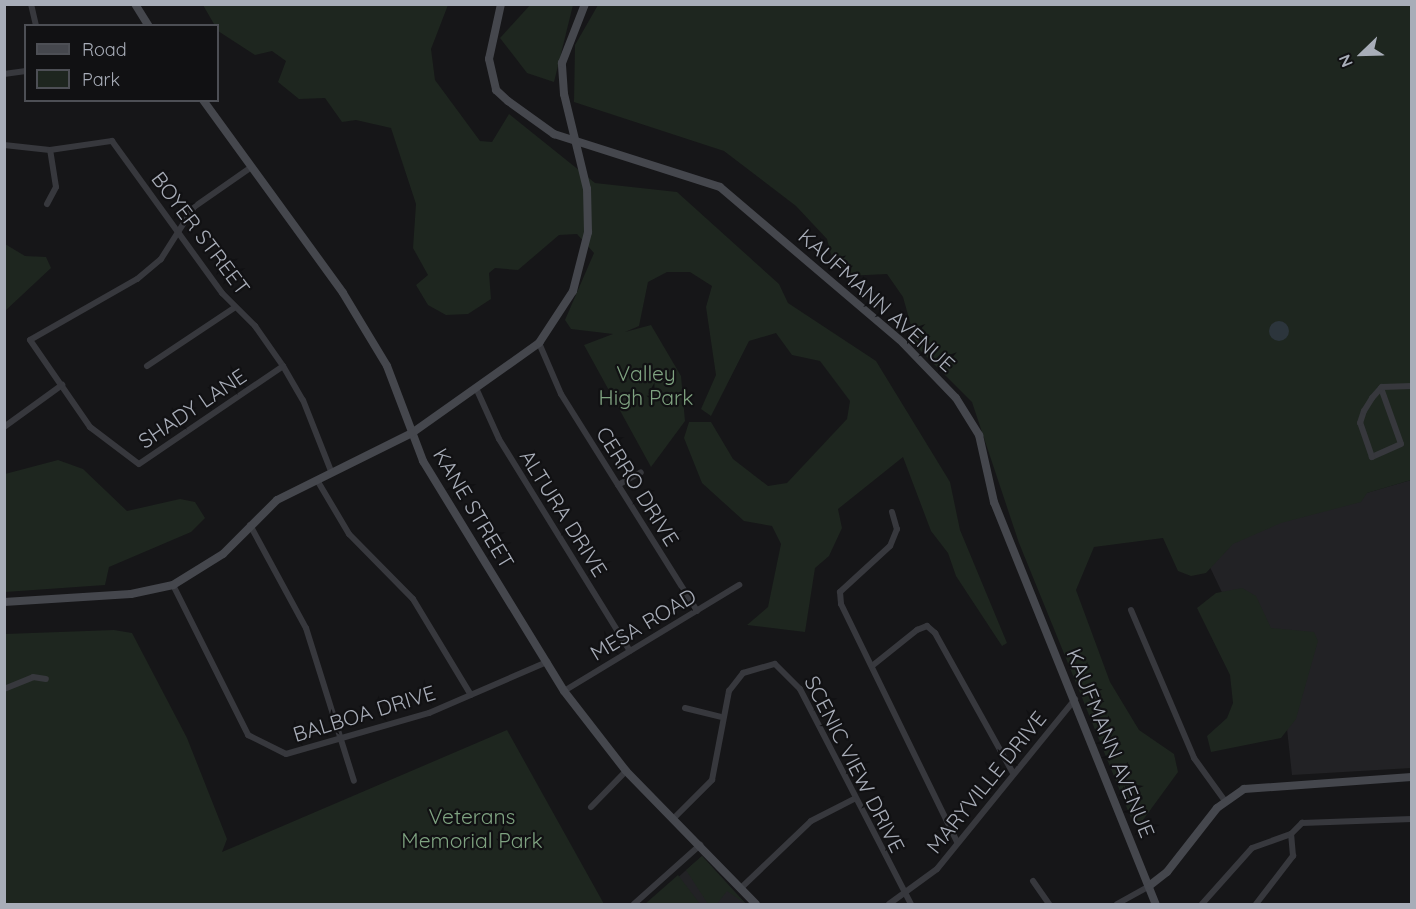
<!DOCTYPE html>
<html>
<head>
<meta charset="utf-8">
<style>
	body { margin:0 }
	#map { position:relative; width:1416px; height:909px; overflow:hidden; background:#161618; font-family:Quicksand,sans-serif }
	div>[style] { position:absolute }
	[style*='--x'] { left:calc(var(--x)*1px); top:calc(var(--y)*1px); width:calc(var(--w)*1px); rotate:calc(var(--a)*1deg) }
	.built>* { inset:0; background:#222225 }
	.green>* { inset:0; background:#1e261f }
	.water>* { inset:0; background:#2c353c }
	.round { border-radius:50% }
	.street>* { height:6px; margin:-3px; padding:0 3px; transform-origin:3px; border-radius:3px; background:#37383d }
	.secondary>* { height:8px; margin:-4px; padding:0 4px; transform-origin:4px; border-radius:4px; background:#45474d }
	span { translate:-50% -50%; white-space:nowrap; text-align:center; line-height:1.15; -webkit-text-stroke:4.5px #111113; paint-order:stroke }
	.street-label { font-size:21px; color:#a8adb8 }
	.park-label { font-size:21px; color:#7fa381 }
	.frame { position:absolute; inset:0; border:6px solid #a8adb8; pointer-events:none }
	.legend { position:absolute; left:24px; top:24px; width:195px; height:78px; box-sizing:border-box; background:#111113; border:2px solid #4d4f55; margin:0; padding:8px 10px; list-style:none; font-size:18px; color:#a8adb8 }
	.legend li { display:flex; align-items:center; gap:12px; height:30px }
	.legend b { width:30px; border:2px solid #4d4f55 }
	.north { position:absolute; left:1332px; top:24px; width:60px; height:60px; -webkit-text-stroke:4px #111113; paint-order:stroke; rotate:247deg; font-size:16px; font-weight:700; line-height:24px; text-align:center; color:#a8adb8 }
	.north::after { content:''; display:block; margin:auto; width:21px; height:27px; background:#a8adb8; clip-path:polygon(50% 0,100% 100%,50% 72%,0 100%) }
</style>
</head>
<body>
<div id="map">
	<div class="built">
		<i style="clip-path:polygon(1411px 480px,1411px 768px,1292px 775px,1287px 729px,1198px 542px)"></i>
		<i style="clip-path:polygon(702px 856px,746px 904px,648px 904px)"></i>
	</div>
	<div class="green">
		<i style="clip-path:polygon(531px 4px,573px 5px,554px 82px,527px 73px,500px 38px)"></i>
		<i style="clip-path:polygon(203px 5px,448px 5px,431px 49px,435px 80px,480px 141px,492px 142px,509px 114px,595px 183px,677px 192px,779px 284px,788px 303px,876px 361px,950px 482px,960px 530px,1007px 643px,1002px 646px,956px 576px,948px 553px,931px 531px,903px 457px,838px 509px,842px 528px,829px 556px,815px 568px,805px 632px,747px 625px,768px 607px,781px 544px,772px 526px,744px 521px,702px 483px,684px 438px,689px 422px,711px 422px,733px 459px,768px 486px,787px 483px,847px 419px,850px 401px,820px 361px,792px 355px,776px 333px,749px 341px,711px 416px,701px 409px,716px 375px,706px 307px,712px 286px,690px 272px,667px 272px,648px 282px,639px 326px,625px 332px,651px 325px,681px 376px,685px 421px,651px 467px,584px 345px,613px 334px,571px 329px,565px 320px,594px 253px,577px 234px,559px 235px,518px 270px,495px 268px,489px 273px,491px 299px,468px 314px,446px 315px,428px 305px,416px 285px,428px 275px,413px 248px,416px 204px,391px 128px,356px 120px,342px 122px,325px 98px,299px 99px,278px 82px,286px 61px,272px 51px,255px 55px,218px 31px)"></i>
		<i style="clip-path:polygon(598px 5px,1411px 5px,1411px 480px,1367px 493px,1361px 502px,1281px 523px,1233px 544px,1206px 573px,1191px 576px,1178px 571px,1163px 538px,1094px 547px,1076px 590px,1110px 682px,1139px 730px,1174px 754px,1178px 772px,1143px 820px,1133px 823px,1019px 543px,972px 402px,917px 347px,903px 297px,887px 274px,846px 276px,833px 262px,827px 239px,796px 206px,724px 151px,574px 102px,575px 45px)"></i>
		<i style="clip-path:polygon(5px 244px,25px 256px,46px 257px,51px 268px,5px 311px)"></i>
		<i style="clip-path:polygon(58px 460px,83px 469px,127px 511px,180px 499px,195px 502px,205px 518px,191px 532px,109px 567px,105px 585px,5px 592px,5px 474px)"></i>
		<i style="clip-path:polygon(1242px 588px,1256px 596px,1271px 628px,1314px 632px,1318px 641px,1296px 719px,1281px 738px,1211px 752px,1207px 736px,1227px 718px,1233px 703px,1230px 675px,1197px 608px,1216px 593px)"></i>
		<i style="clip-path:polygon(114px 630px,132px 633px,187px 738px,227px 839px,222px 852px,507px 730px,604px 904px,5px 904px,5px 634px)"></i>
		<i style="clip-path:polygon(702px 856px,734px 891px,746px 904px,727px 891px,717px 904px,708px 904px,686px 870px)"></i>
		<i style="clip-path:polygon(678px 875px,700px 904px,645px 904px)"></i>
	</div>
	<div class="water">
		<i class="round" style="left:1269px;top:321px;width:20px;height:20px"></i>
	</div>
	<div class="street">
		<i style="--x:31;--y:4;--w:23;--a:77"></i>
		<i style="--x:4;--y:74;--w:22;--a:-8"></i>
		<i style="--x:4;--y:145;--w:46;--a:6.2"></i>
		<i style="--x:50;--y:150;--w:63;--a:-8.3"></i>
		<i style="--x:112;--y:141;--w:188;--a:54.1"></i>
		<i style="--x:222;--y:293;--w:47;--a:45"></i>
		<i style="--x:255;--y:326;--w:49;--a:55"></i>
		<i style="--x:283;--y:366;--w:39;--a:60"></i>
		<i style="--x:303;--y:400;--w:76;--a:68.5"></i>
		<i style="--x:250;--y:168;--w:68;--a:145.1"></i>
		<i style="--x:194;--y:207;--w:62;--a:122.4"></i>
		<i style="--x:161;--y:259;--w:31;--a:140"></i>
		<i style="--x:137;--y:279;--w:123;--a:150.3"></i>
		<i style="--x:30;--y:340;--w:106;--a:55.4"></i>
		<i style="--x:90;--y:427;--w:61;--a:37.1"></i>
		<i style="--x:139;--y:464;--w:174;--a:-34.2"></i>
		<i style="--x:47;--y:204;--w:19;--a:-62"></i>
		<i style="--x:56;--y:187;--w:37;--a:-99"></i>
		<i style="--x:539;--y:343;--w:56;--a:66.7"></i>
		<i style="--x:561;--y:394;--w:256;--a:57.9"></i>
		<i style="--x:147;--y:366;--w:105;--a:-33.7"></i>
		<i style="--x:476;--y:388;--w:56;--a:65.7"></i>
		<i style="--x:499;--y:439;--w:249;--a:58.3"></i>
		<i style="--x:1381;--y:388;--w:59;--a:70.3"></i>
		<i style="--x:1401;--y:444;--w:32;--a:156"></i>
		<i style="--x:1372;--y:457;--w:36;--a:-109"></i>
		<i style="--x:1360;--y:423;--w:13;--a:-72"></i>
		<i style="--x:1364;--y:411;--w:15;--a:-58"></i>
		<i style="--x:1372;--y:398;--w:15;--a:-48"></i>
		<i style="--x:1382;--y:387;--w:30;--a:-2"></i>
		<i style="--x:4;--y:427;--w:72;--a:-35.9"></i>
		<i style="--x:317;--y:480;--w:63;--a:59.3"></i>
		<i style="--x:349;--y:534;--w:91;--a:45.4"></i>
		<i style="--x:413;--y:599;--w:112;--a:58.9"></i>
		<i style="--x:618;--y:485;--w:26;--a:-29"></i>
		<i style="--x:892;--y:512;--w:18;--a:74"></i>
		<i style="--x:897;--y:529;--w:18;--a:112"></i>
		<i style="--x:890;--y:546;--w:68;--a:137.4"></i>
		<i style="--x:840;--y:592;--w:12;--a:85"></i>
		<i style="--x:841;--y:604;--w:265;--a:64"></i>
		<i style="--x:250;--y:525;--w:117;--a:61.5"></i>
		<i style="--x:306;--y:628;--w:160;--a:72.6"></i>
		<i style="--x:173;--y:585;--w:168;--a:63.4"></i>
		<i style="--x:248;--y:735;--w:42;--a:26.6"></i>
		<i style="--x:286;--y:754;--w:149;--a:-16"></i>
		<i style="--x:429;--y:713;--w:129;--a:-23.4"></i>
		<i style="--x:1131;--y:610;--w:161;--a:66.9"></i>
		<i style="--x:1194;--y:758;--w:53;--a:54.2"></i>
		<i style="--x:872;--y:666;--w:58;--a:-38.7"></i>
		<i style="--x:917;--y:630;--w:11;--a:-22"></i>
		<i style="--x:927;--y:626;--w:11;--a:41"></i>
		<i style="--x:935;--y:633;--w:160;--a:60.9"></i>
		<i style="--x:4;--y:689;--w:31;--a:-22"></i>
		<i style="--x:33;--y:677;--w:13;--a:9"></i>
		<i style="--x:564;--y:691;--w:205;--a:-31.2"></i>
		<i style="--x:685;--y:708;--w:36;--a:14"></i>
		<i style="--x:591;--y:807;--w:50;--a:-45.8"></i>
		<i style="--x:674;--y:818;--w:54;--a:-45"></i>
		<i style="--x:712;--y:780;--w:91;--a:-79.2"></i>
		<i style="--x:729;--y:691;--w:23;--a:-52"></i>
		<i style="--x:743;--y:673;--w:33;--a:-16"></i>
		<i style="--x:775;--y:664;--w:35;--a:45"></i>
		<i style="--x:800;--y:689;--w:242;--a:62.7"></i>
		<i style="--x:1033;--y:881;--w:28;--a:55"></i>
		<i style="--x:742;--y:887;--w:95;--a:-43.7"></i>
		<i style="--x:811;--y:821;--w:48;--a:-27.1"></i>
		<i style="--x:634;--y:904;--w:89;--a:-41.8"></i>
		<i style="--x:889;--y:904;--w:59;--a:-36.1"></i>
		<i style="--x:937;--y:869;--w:219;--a:-50.9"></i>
		<i style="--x:1117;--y:904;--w:37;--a:-29"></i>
		<i style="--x:1202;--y:904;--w:75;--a:-48.2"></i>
		<i style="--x:1252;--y:848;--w:41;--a:-19.7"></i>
		<i style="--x:1256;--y:904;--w:61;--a:-52.4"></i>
		<i style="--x:1293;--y:856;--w:22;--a:-95"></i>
		<i style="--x:1291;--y:834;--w:16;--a:-45"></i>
		<i style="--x:1302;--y:823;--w:110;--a:-2.1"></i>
	</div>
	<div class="secondary">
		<i style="--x:135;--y:4;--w:26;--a:58"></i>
		<i style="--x:501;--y:4;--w:56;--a:102.3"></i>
		<i style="--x:489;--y:59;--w:32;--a:77"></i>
		<i style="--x:496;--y:90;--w:16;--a:43"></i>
		<i style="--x:508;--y:101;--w:57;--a:35.7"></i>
		<i style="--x:554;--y:134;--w:174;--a:17.7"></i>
		<i style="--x:720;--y:187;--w:240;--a:40.4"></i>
		<i style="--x:903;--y:343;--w:76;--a:46.1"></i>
		<i style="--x:956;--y:398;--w:44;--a:58.1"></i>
		<i style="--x:979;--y:435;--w:69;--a:77.4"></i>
		<i style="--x:994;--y:502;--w:433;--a:68.1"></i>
		<i style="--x:203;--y:100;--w:238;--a:54"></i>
		<i style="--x:343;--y:293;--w:85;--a:58.9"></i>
		<i style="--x:387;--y:366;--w:102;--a:69.2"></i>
		<i style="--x:423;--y:461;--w:270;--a:58.5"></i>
		<i style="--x:564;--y:691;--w:101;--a:52.2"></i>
		<i style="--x:626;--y:771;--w:186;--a:45.7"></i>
		<i style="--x:4;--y:602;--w:127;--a:-3.6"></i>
		<i style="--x:131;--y:594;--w:43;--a:-12.1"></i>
		<i style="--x:173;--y:585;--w:59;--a:-31.8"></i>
		<i style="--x:223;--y:554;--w:76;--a:-45"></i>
		<i style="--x:277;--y:500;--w:151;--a:-26.4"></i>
		<i style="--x:412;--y:433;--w:156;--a:-35.3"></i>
		<i style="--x:539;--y:343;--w:62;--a:-56.8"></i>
		<i style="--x:573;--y:291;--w:61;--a:-75.7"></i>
		<i style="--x:588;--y:232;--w:43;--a:-91.3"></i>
		<i style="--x:587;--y:189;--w:98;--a:-103.6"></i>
		<i style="--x:564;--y:94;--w:31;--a:-94"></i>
		<i style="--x:562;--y:63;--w:63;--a:-68.7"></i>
		<i style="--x:1149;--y:886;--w:23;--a:-38"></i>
		<i style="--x:1167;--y:872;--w:81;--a:-52"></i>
		<i style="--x:1217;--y:808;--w:33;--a:-35"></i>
		<i style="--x:1244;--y:789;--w:168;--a:-4.1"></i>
	</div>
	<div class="street-label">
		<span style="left:201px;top:233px;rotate:53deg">BOYER STREET</span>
		<span style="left:877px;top:300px;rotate:42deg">KAUFMANN AVENUE</span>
		<span style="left:192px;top:408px;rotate:-34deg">SHADY LANE</span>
		<span style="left:638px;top:486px;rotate:58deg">CERRO DRIVE</span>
		<span style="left:474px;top:508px;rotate:59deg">KANE STREET</span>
		<span style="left:564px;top:513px;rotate:58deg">ALTURA DRIVE</span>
		<span style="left:643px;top:624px;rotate:-31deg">MESA ROAD</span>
		<span style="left:364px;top:713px;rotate:-17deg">BALBOA DRIVE</span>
		<span style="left:1111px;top:743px;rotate:68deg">KAUFMANN AVENUE</span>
		<span style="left:855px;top:764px;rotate:63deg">SCENIC VIEW DRIVE</span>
		<span style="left:986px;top:782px;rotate:-51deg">MARYVILLE DRIVE</span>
	</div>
	<div class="park-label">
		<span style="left:646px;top:385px">Valley<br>High Park</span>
		<span style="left:472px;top:828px">Veterans<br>Memorial Park</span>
	</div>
	<div class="frame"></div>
	<ul class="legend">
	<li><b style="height:8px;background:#45474d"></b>Road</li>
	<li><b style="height:16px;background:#1e261f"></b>Park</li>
	</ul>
	<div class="north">N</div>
</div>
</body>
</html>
